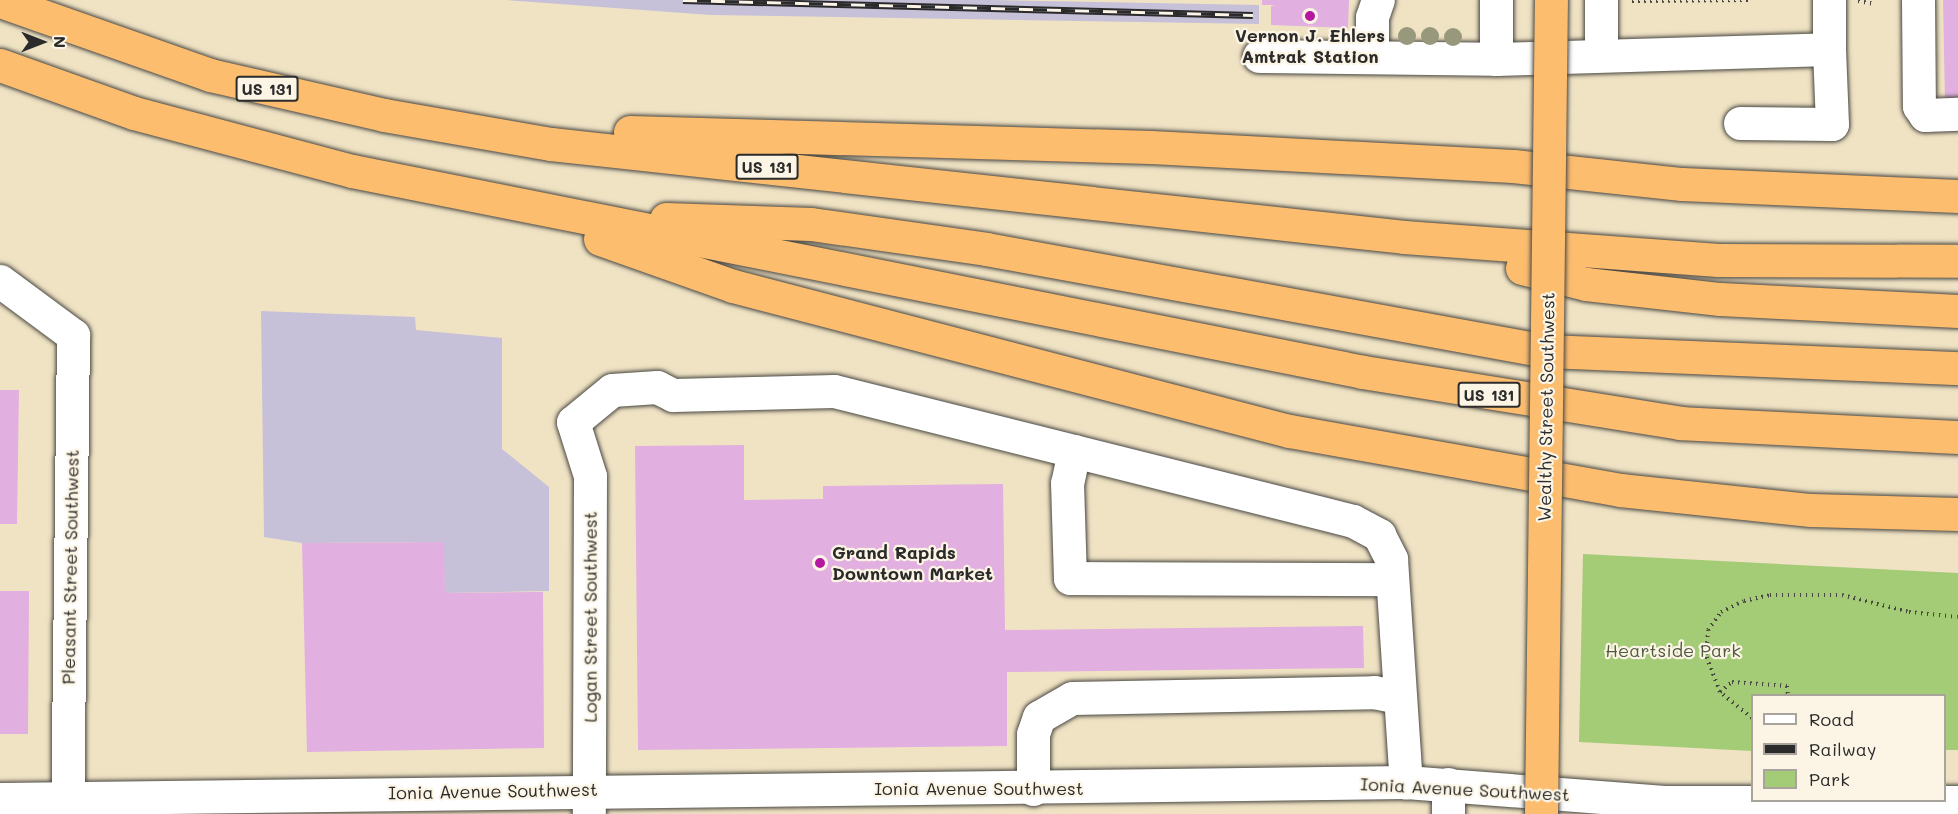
<!DOCTYPE html>
<html>
<head>
<meta charset="utf-8">
<style>
	body { margin:0 }
	#map { position:relative; width:1958px; height:814px; overflow:hidden; background:#f0e3c4; font-family:Mali,sans-serif }
	div>[style] { position:absolute }
	[style*='--x'] { left:calc(var(--x)*1px); top:calc(var(--y)*1px); width:calc(var(--w)*1px); rotate:calc(var(--a)*1deg) }
	.industrial>* { inset:0; background:#c7c0d9 }
	.green>* { inset:0; background:#a4cc77 }
	.building>* { inset:0; background:#e1afe0 }
	.path>* { height:4px; margin-top:-2px; transform-origin:0; background:repeating-linear-gradient(90deg,#494742 0 1.5px,transparent 0 6px) }
	.roads { filter:drop-shadow(0 0 2px #494742) drop-shadow(0 0 2px #494742) }
	.minor>* { height:33px; margin:-16.5px; padding:0 16.5px; transform-origin:16.5px; border-radius:16.5px; background:#fff }
	.highway>* { height:33px; margin:-16.5px; padding:0 16.5px; transform-origin:16.5px; border-radius:16.5px; background:#fcbd6f }
	.rail>* { height:7px; margin-top:-3.5px; transform-origin:0; background:repeating-linear-gradient(90deg,#fcf5e5 0 14px,#2b2b2b 0 28px); box-sizing:border-box; border-block:2px solid #2b2b2b }
	.bridges { filter:drop-shadow(0 0 2px #494742) drop-shadow(0 0 2px #494742) }
	.major-bridge>* { height:33px; margin:-16.5px; padding:0 16.5px; transform-origin:16.5px; border-radius:16.5px; background:#fcbd6f }
	.trees>* { width:18px; height:18px; margin:-9px; border-radius:50%; background:#97987c }
	.dots>* { width:16px; height:16px; translate:-50% -50%; box-sizing:border-box; border:3px solid #fcf5e5; border-radius:50% }
	span { translate:-50% -50%; white-space:nowrap; text-align:center; line-height:1.15; -webkit-text-stroke:4.5px #fcf5e5; paint-order:stroke }
	.shield-label span { padding:2px 4px; background:#fcf5e5; border:2px solid; border-radius:4px; -webkit-text-stroke-width:0 }
	.shield-label { font-size:16px; color:#2b2b2b; font-weight:700 }
	.poi-label { font-size:18px; color:#2b2b2b; font-weight:700 }
	.left { translate:0 -50%; text-align:left }
	.street-label { font-size:18px; color:#2b2b2b }
	.park-label { font-size:18px; color:#4f5b42 }
	.legend { position:absolute; left:1751px; top:694px; width:195px; height:108px; box-sizing:border-box; background:#fcf5e5; border:2px solid #a8a49b; margin:0; padding:8px 10px; list-style:none; font-size:18px; color:#2b2b2b }
	.legend li { display:flex; align-items:center; gap:12px; height:30px }
	.legend b { width:30px; border:2px solid #a8a49b }
	.north { position:absolute; left:12px; top:12px; width:60px; height:60px; -webkit-text-stroke:4px #fcf5e5; paint-order:stroke; rotate:90deg; font-size:16px; font-weight:700; line-height:24px; text-align:center; color:#2b2b2b }
	.north::after { content:''; display:block; margin:auto; width:21px; height:27px; background:#2b2b2b; clip-path:polygon(50% 0,100% 100%,50% 72%,0 100%) }
</style>
</head>
<body>
<div id="map">
	<div class="industrial">
		<i style="clip-path:polygon(505px 0,988px 0,1259px 5px,1259px 24px,711px 15px)"></i>
		<i style="clip-path:polygon(261px 311px,415px 317px,416px 330px,502px 338px,502px 449px,549px 487px,549px 591px,445px 593px,443px 542px,302px 543px,264px 537px)"></i>
	</div>
	<div class="green">
		<i style="clip-path:polygon(1583px 554px,1958px 573px,1958px 750px,1945px 750px,1944px 696px,1752px 696px,1752px 751px,1579px 742px)"></i>
	</div>
	<div class="building">
		<i style="clip-path:polygon(1262px 0,1349px 0,1348px 28px,1271px 25px,1271px 6px,1276px 5px,1262px 5px)"></i>
		<i style="clip-path:polygon(1943px 0,1958px 0,1958px 102px,1945px 102px)"></i>
		<i style="clip-path:polygon(0 390px,19px 390px,17px 524px,0 524px)"></i>
		<i style="clip-path:polygon(744px 445px,744px 500px,823px 499px,823px 486px,1003px 484px,1005px 630px,1363px 626px,1364px 668px,1007px 672px,1007px 746px,638px 750px,635px 446px)"></i>
		<i style="clip-path:polygon(444px 542px,445px 593px,543px 592px,544px 748px,307px 752px,302px 543px)"></i>
		<i style="clip-path:polygon(0 591px,29px 591px,28px 734px,0 734px)"></i>
	</div>
	<div class="path">
		<i style="--x:1632;--y:1;--w:116;--a:-0.5"></i>
		<i style="--x:1858;--y:1;--w:17;--a:10"></i>
		<i style="--x:1720;--y:692;--w:16;--a:-40"></i>
		<i style="--x:1732;--y:682;--w:55;--a:4.2"></i>
		<i style="--x:1787;--y:686;--w:10;--a:84"></i>
		<i style="--x:1752;--y:718;--w:41;--a:-140.9"></i>
		<i style="--x:1720;--y:692;--w:40;--a:-111"></i>
		<i style="--x:1706;--y:655;--w:25;--a:-85"></i>
		<i style="--x:1708;--y:630;--w:22;--a:-54"></i>
		<i style="--x:1721;--y:612;--w:25;--a:-26"></i>
		<i style="--x:1744;--y:601;--w:27;--a:-13"></i>
		<i style="--x:1770;--y:595;--w:72;--a:0"></i>
		<i style="--x:1842;--y:595;--w:69;--a:14.2"></i>
		<i style="--x:1909;--y:612;--w:49;--a:5.8"></i>
	</div>
	<div class="roads">
		<div class="minor">
			<i style="--x:1918;--y:0;--w:106;--a:89.5"></i>
			<i style="--x:1919;--y:106;--w:11;--a:56"></i>
			<i style="--x:1925;--y:115;--w:33;--a:-2"></i>
			<i style="--x:1601;--y:52;--w:52;--a:-90"></i>
			<i style="--x:1259;--y:56;--w:237;--a:0.7"></i>
			<i style="--x:1496;--y:59;--w:59;--a:-90"></i>
			<i style="--x:1372;--y:57;--w:40;--a:-90"></i>
			<i style="--x:1372;--y:17;--w:18;--a:-71"></i>
			<i style="--x:1496;--y:59;--w:333;--a:-1.7"></i>
			<i style="--x:1829;--y:49;--w:49;--a:-90"></i>
			<i style="--x:1740;--y:123;--w:92;--a:0.6"></i>
			<i style="--x:1832;--y:124;--w:75;--a:-92.3"></i>
			<i style="--x:0;--y:281;--w:91;--a:36.5"></i>
			<i style="--x:73;--y:335;--w:479;--a:90.7"></i>
			<i style="--x:573;--y:422;--w:50;--a:-39.4"></i>
			<i style="--x:612;--y:390;--w:45;--a:-3.8"></i>
			<i style="--x:657;--y:387;--w:18;--a:27"></i>
			<i style="--x:673;--y:395;--w:161;--a:-1.4"></i>
			<i style="--x:834;--y:391;--w:535;--a:14.06"></i>
			<i style="--x:1353;--y:521;--w:30;--a:28"></i>
			<i style="--x:1379;--y:535;--w:27;--a:63"></i>
			<i style="--x:1391;--y:559;--w:224;--a:86.2"></i>
			<i style="--x:573;--y:422;--w:57;--a:72.5"></i>
			<i style="--x:590;--y:476;--w:338;--a:90.2"></i>
			<i style="--x:1074;--y:451;--w:33;--a:102"></i>
			<i style="--x:1067;--y:483;--w:95;--a:88.2"></i>
			<i style="--x:1070;--y:578;--w:321;--a:0.2"></i>
			<i style="--x:1448;--y:784;--w:30;--a:90"></i>
			<i style="--x:1033;--y:789;--w:55;--a:-90"></i>
			<i style="--x:1033;--y:734;--w:18;--a:-71"></i>
			<i style="--x:1039;--y:717;--w:38;--a:-30"></i>
			<i style="--x:1072;--y:698;--w:302;--a:-1.1"></i>
			<i style="--x:1374;--y:692;--w:25;--a:12"></i>
			<i style="--x:0;--y:799;--w:1406;--a:-0.69"></i>
			<i style="--x:1406;--y:782;--w:262;--a:4.4"></i>
			<i style="--x:1667;--y:802;--w:291;--a:0"></i>
		</div>
		<div class="highway">
			<i style="--x:0;--y:1;--w:223;--a:19.4"></i>
			<i style="--x:210;--y:75;--w:179;--a:12.9"></i>
			<i style="--x:384;--y:115;--w:169;--a:9.9"></i>
			<i style="--x:551;--y:144;--w:858;--a:6.22"></i>
			<i style="--x:1404;--y:237;--w:315;--a:4.2"></i>
			<i style="--x:1718;--y:260;--w:240;--a:0.2"></i>
			<i style="--x:0;--y:65;--w:142;--a:19.7"></i>
			<i style="--x:134;--y:113;--w:226;--a:14.9"></i>
			<i style="--x:352;--y:171;--w:1031;--a:11.24"></i>
			<i style="--x:1363;--y:372;--w:321;--a:9.1"></i>
			<i style="--x:1680;--y:423;--w:278;--a:2.9"></i>
			<i style="--x:630;--y:132;--w:521;--a:1.65"></i>
			<i style="--x:1151;--y:147;--w:362;--a:3"></i>
			<i style="--x:1513;--y:166;--w:170;--a:6.1"></i>
			<i style="--x:1682;--y:184;--w:276;--a:2.5"></i>
			<i style="--x:666;--y:219;--w:145;--a:2"></i>
			<i style="--x:811;--y:224;--w:177;--a:8.1"></i>
			<i style="--x:986;--y:249;--w:569;--a:10.32"></i>
			<i style="--x:1546;--y:351;--w:412;--a:2.4"></i>
			<i style="--x:600;--y:239;--w:141;--a:19.5"></i>
			<i style="--x:733;--y:286;--w:575;--a:14.62"></i>
			<i style="--x:1289;--y:431;--w:336;--a:10.1"></i>
			<i style="--x:1620;--y:490;--w:192;--a:6"></i>
			<i style="--x:1811;--y:510;--w:147;--a:1.6"></i>
			<i style="--x:1522;--y:268;--w:66;--a:14"></i>
			<i style="--x:1586;--y:284;--w:135;--a:6.4"></i>
			<i style="--x:1720;--y:299;--w:238;--a:2.9"></i>
		</div>
	</div>
	<div class="rail">
		<i style="--x:683;--y:0;--w:570;--a:1.51"></i>
	</div>
	<div class="bridges">
		<div class="major-bridge">
			<i style="--x:1541;--y:814;--w:814;--a:-89.3"></i>
		</div>
	</div>
	<div class="trees">
		<i style="left:1407px;top:36px"></i>
		<i style="left:1430px;top:36px"></i>
		<i style="left:1453px;top:37px"></i>
	</div>
	<div class="dots">
		<i style="left:1310px;top:16px;background:#b5179e"></i>
		<i style="left:820px;top:563px;background:#b5179e"></i>
	</div>
	<div class="shield-label">
		<span style="left:267px;top:89px">US 131</span>
		<span style="left:767px;top:167px">US 131</span>
		<span style="left:1489px;top:395px">US 131</span>
	</div>
	<div class="poi-label">
		<span style="left:1310px;top:46px">Vernon J. Ehlers<br>Amtrak Station</span>
		<span class="left" style="left:832px;top:563px">Grand Rapids<br>Downtown Market</span>
	</div>
	<div class="street-label">
		<span style="left:1546px;top:407px;rotate:-89deg">Wealthy Street Southwest</span>
		<span style="left:70px;top:567px;rotate:-89deg">Pleasant Street Southwest</span>
		<span style="left:590px;top:617px;rotate:-90deg">Logan Street Southwest</span>
		<span style="left:979px;top:788px">Ionia Avenue Southwest</span>
		<span style="left:1465px;top:789px;rotate:3deg">Ionia Avenue Southwest</span>
		<span style="left:493px;top:791px;rotate:-1deg">Ionia Avenue Southwest</span>
	</div>
	<div class="park-label">
		<span style="left:1673px;top:650px">Heartside Park</span>
	</div>
	<ul class="legend">
	<li><b style="height:8px;background:#fff"></b>Road</li>
	<li><b style="height:8px;background:#2b2b2b"></b>Railway</li>
	<li><b style="height:16px;background:#a4cc77"></b>Park</li>
	</ul>
	<div class="north">N</div>
</div>
</body>
</html>
